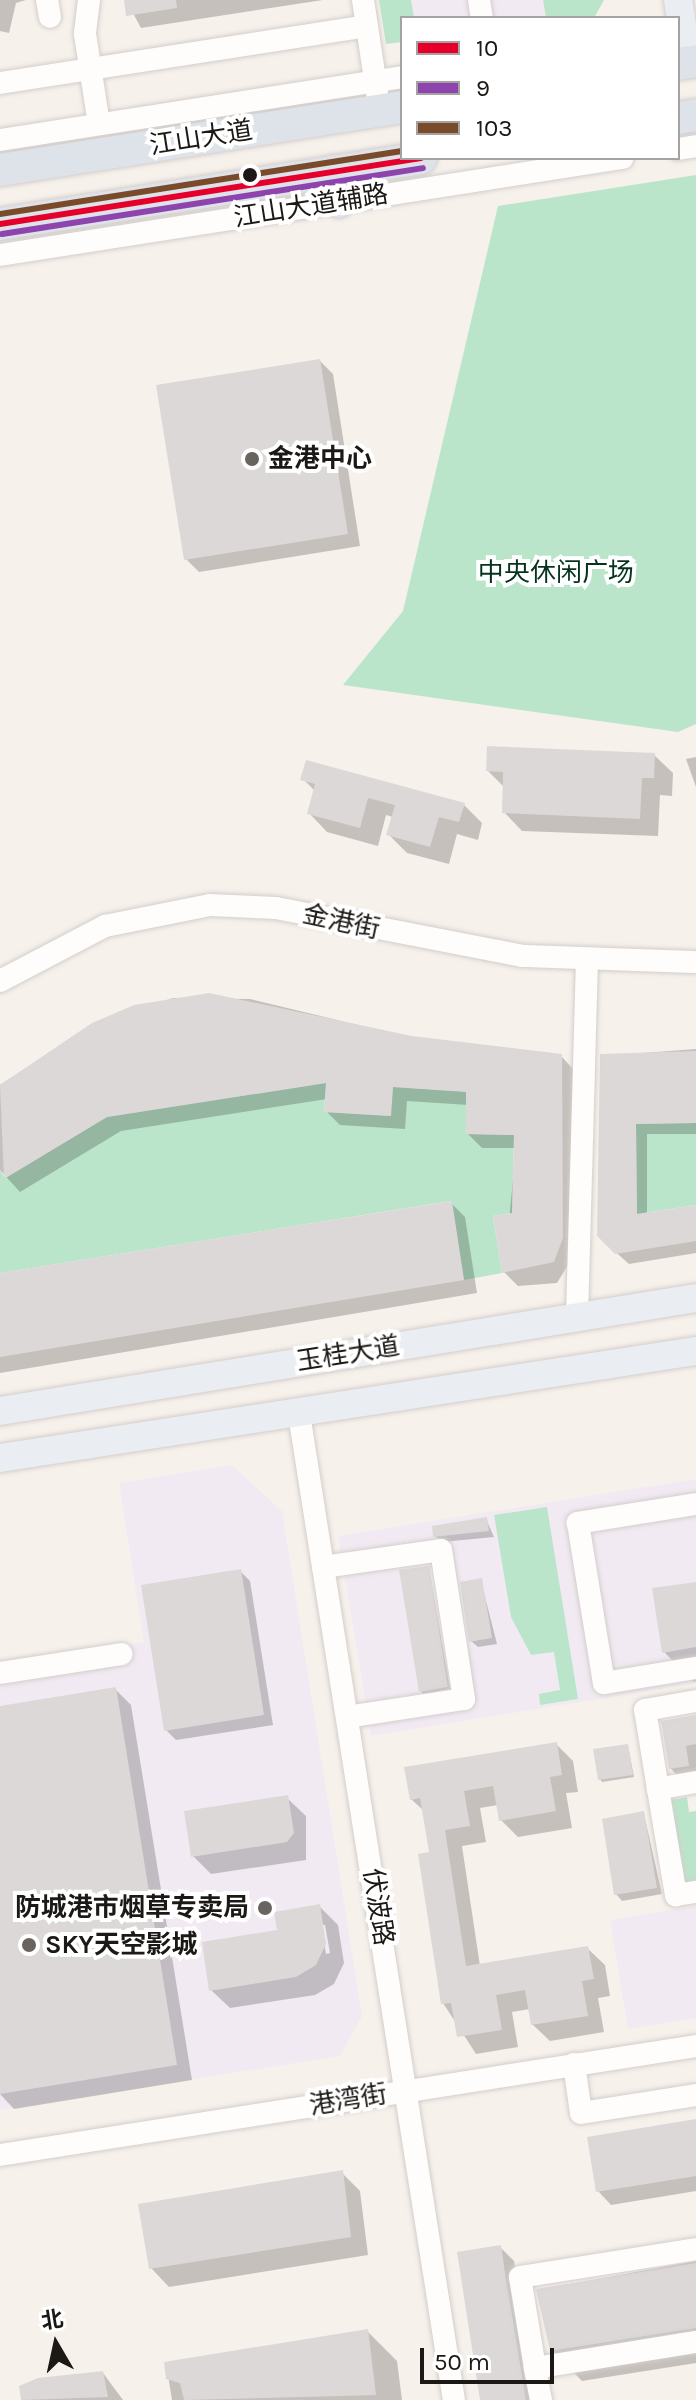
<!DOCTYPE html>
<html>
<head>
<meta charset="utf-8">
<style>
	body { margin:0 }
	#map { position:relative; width:696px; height:2400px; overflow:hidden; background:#f7f1ec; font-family:Karla,"Noto Sans SC",sans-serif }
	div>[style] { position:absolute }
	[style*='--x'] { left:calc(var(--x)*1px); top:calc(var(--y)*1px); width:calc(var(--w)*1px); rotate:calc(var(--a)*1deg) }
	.commercial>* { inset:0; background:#f2eaf3 }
	.green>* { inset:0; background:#bbe5ca }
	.shadow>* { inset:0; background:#0003 }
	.building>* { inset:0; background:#dcd8d8 }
	.roads { filter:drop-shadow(0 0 2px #d3cecb) drop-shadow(0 0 2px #d3cecb) }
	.minor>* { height:22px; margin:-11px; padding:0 11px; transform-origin:11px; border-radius:11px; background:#fefdfc }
	.major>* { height:28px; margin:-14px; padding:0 14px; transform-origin:14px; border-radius:14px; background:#eaedf1 }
	.highway>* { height:32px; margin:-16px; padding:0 16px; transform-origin:16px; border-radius:16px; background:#dee2e9 }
	.bus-1>* { height:6px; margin:-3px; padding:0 3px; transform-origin:3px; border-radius:3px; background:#e4002b }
	.bus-2>* { height:6px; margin:-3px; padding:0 3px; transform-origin:3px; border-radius:3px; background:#8e44ad }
	.bus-3>* { height:6px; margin:-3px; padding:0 3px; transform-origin:3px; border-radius:3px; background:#7a4b2a }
	.dots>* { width:22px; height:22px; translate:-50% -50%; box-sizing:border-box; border:4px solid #fff; border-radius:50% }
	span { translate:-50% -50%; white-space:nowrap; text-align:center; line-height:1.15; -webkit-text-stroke:8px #fff; paint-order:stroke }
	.street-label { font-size:26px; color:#1c1815 }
	.poi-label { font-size:26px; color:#1c1815; font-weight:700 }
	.left { translate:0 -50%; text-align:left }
	.right { translate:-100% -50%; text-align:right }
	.park-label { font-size:26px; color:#05331f }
	.legend { position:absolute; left:400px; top:16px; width:280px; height:144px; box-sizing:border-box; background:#fff; border:2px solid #a4a3a1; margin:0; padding:10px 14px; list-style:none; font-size:24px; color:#1c1815 }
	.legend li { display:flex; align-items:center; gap:16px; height:40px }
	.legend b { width:40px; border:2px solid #a4a3a1 }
	.north { position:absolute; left:16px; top:2304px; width:80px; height:80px; -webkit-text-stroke:6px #fff; paint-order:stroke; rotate:351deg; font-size:22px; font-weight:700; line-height:32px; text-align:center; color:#1c1815 }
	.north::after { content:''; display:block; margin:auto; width:28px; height:36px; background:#1c1815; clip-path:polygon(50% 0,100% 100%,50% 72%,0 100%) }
	.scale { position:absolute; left:420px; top:2348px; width:134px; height:36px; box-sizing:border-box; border:4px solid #1c1815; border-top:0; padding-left:10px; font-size:24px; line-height:28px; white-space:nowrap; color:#1c1815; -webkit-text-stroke:6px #fff; paint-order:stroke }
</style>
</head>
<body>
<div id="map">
	<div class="commercial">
		<i style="clip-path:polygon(379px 0,604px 0,594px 18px,402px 18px,402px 42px,386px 44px)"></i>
		<i style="clip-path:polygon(232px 1465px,282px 1511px,362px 2016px,340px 2056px,0 2110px,0 1665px,144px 1642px,119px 1483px)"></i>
		<i style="clip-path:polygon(696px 1479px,696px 1683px,371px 1736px,338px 1536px)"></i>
		<i style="clip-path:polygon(696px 1906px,696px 2018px,628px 2029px,610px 1920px)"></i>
	</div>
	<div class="green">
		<i style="clip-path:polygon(379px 0,411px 0,414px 18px,402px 18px,402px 42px,386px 44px)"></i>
		<i style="clip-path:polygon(543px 0,604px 0,594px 18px,546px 18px)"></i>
		<i style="clip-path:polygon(696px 175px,696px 724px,678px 732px,343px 685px,403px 611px,498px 206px)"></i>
		<i style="clip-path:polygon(326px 1083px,324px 1112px,390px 1116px,393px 1087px,478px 1092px,466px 1109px,466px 1134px,514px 1135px,512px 1213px,493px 1216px,502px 1273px,464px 1280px,451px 1201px,0 1273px,0 1170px,5px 1178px,107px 1117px)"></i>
		<i style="clip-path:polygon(696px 1123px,696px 1205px,637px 1214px,636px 1124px)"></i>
		<i style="clip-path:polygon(547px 1507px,578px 1699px,540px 1705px,539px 1694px,560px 1690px,554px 1652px,531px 1655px,511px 1617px,494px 1515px)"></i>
		<i style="clip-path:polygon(687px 1797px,689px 1812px,696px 1811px,696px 1883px,684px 1885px,670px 1800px)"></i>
	</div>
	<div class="shadow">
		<i style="clip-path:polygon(0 0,26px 0,16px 3px,9px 33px,0 31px)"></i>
		<i style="clip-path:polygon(126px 0,323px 0,141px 28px)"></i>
		<i style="clip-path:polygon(320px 361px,333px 374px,360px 546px,199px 572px,186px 559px)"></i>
		<i style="clip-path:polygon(654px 755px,673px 773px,672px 796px,660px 795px,658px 836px,522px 831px,504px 812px,504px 787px,488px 771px)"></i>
		<i style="clip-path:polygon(696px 757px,696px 787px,686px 759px)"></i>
		<i style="clip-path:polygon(303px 779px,464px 805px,482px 823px,478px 840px,457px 834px,449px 864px,407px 853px,389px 835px,393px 817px,386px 815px,378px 846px,327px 832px,309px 813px,315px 791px)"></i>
		<i style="clip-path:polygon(173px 998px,250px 999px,412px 1038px,561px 1056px,575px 1071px,576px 1252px,557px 1283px,518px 1286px,504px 1272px,516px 1148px,482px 1148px,468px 1134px,468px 1105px,407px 1101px,405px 1129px,340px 1125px,326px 1111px,327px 1099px,121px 1131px,20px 1192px,0 1170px,0 1085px,93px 1025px)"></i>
		<i style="clip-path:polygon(696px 1049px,696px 1134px,647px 1134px,647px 1214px,696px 1207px,696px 1253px,629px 1264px,611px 1248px,602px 1056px)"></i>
		<i style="clip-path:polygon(451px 1203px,465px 1217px,477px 1293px,0 1373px,0 1275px)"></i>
		<i style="clip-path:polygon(486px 1519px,494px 1537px,442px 1542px,435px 1536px)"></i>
		<i style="clip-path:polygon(429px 1568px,450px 1689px,423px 1694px,421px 1691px)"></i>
		<i style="clip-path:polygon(240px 1571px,250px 1581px,273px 1725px,176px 1740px,166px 1730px)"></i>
		<i style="clip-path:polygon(481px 1581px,497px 1644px,478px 1647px,471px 1641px)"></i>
		<i style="clip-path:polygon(696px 1584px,696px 1681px,694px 1682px,664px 1652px)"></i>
		<i style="clip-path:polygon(115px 1689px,131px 1705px,192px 2080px,14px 2109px,0 2094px,0 1708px)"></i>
		<i style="clip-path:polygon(696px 1717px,696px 1780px,684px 1782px,671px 1769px)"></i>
		<i style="clip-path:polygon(556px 1744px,573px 1761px,578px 1792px,566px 1793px,572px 1828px,518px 1837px,501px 1820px,498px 1805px,480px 1808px,486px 1842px,462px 1846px,480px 1966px,587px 1948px,605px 1965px,610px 1996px,598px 1998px,604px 2032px,550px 2041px,532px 2024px,530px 2009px,512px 2012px,518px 2047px,476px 2054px,443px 2003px,431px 1854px,424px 1811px,411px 1799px)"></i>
		<i style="clip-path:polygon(628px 1746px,634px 1777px,602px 1782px,600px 1779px)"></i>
		<i style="clip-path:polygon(287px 1798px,306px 1816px,306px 1860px,211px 1874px,193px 1856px)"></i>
		<i style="clip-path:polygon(644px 1814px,662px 1894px,622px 1901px,616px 1894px)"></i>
		<i style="clip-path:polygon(evenodd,319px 1906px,338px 1925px,344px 1963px,334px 1984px,315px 1995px,230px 2008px,211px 1990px,319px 1906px,321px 1925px,325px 1925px,330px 1953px,326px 1954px,321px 1925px)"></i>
		<i style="clip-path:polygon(696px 2121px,696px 2191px,611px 2205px,598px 2191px)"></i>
		<i style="clip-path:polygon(342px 2173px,360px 2191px,368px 2255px,169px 2287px,151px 2268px)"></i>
		<i style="clip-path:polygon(501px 2248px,514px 2261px,536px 2400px,482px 2400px)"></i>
		<i style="clip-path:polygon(696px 2261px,696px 2363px,582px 2381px,552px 2350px,538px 2290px)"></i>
		<i style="clip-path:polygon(367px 2331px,397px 2361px,402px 2400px,172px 2400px,166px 2363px)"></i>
		<i style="clip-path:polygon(103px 2373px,123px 2400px,23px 2400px,21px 2388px)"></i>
	</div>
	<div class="building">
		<i style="clip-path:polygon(124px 0,176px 0,177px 8px,126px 16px)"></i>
		<i style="clip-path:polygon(320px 359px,348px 534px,184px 560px,156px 385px)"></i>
		<i style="clip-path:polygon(487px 746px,655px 753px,654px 778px,642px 778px,640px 819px,502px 813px,503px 772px,486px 771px)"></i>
		<i style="clip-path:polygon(306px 760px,465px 803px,459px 822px,439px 817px,430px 847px,386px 835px,395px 805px,368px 798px,360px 828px,307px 814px,315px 784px,300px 780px)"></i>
		<i style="clip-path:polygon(209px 993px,412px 1036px,562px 1054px,563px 1238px,554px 1262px,502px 1273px,493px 1216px,512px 1213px,514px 1135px,466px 1134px,466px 1092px,393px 1087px,391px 1116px,324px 1112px,326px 1083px,107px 1117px,4px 1179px,0 1085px,92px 1023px,134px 1005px)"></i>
		<i style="clip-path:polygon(696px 1051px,696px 1123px,636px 1124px,637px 1214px,696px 1205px,696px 1241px,615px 1254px,597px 1236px,600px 1054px)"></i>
		<i style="clip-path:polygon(452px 1201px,464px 1280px,0 1357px,0 1273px)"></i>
		<i style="clip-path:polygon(487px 1517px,489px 1531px,433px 1537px,432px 1526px)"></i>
		<i style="clip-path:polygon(429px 1566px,448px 1687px,419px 1692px,399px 1570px)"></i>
		<i style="clip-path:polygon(241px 1569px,264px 1715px,164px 1731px,141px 1585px)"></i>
		<i style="clip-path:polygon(482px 1578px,492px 1638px,469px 1642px,460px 1582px)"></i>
		<i style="clip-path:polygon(696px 1582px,696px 1647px,662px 1653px,652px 1588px)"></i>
		<i style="clip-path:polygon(116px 1687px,177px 2065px,0 2094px,0 1706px)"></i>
		<i style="clip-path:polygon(696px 1715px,696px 1744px,686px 1746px,689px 1766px,669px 1769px,661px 1721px)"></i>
		<i style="clip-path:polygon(557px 1742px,562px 1775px,550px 1777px,556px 1811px,499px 1821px,493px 1786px,464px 1791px,470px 1826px,445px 1830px,466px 1966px,588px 1946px,594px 1979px,582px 1981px,588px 2016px,531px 2025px,525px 1990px,496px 1995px,502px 2030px,457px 2037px,451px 2003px,441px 2004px,418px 1854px,429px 1852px,420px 1798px,410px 1800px,404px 1767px)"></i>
		<i style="clip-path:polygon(628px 1744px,633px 1775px,598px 1780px,593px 1749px)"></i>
		<i style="clip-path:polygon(288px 1795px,294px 1833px,287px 1842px,191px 1857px,184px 1811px)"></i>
		<i style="clip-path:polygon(644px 1811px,657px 1888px,614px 1895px,602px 1819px)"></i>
		<i style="clip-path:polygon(320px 1904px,326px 1944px,316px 1965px,296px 1977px,209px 1991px,202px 1942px,277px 1930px,274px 1912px)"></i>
		<i style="clip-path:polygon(696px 2119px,696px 2176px,596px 2192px,587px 2137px)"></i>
		<i style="clip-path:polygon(343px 2170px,351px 2237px,149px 2269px,138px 2204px)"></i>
		<i style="clip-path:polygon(501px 2245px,506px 2279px,526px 2400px,480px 2400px,457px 2252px)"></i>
		<i style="clip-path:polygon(696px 2263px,696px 2328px,550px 2351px,536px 2289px)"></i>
		<i style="clip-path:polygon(368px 2329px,376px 2395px,184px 2400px,180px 2383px,166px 2379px,164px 2362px)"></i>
		<i style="clip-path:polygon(103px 2371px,108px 2397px,21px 2400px,19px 2386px,38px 2378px)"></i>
	</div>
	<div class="roads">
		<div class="minor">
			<i style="--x:47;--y:0;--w:17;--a:80"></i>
			<i style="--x:89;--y:0;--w:34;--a:97"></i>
			<i style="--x:85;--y:34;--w:91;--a:81.2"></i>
			<i style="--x:363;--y:0;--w:94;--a:81.4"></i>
			<i style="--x:479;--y:0;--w:18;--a:81"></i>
			<i style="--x:0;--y:83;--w:371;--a:-8.8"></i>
			<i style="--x:0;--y:140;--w:407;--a:-8.9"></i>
			<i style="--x:678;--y:149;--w:18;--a:-9"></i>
			<i style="--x:0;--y:255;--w:630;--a:-8.86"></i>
			<i style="--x:0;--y:981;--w:119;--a:-27.6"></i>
			<i style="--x:105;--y:926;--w:107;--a:-11.3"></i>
			<i style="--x:210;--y:905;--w:66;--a:2.6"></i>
			<i style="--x:276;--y:908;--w:252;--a:11"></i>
			<i style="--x:523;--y:956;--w:173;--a:2"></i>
			<i style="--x:577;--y:1317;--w:355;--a:-88.4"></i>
			<i style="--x:299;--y:1414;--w:998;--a:81.07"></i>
			<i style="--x:696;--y:1504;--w:120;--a:170.9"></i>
			<i style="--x:578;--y:1523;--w:162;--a:80.8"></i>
			<i style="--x:604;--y:1683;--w:93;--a:-9.3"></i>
			<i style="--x:323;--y:1567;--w:119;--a:-8.2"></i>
			<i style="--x:441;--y:1550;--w:151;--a:81.2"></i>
			<i style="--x:464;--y:1699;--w:118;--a:171.3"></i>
			<i style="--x:0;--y:1673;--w:123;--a:-8.9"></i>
			<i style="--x:696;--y:1782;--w:39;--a:170"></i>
			<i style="--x:658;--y:1789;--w:108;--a:80.4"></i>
			<i style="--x:676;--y:1895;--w:20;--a:-9"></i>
			<i style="--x:658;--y:1789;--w:80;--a:-99.3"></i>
			<i style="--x:645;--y:1710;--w:52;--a:-10"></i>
			<i style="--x:574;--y:2064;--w:49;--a:81.9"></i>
			<i style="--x:581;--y:2113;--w:116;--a:-8.9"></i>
			<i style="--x:0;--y:2155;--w:704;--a:-8.9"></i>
			<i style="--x:535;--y:2368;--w:92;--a:-99.4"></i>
			<i style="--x:520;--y:2277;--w:178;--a:-9"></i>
			<i style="--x:541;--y:2400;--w:33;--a:-101"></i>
			<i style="--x:535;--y:2368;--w:163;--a:-9.2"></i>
		</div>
		<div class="major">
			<i style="--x:678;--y:0;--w:63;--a:80.8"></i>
			<i style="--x:0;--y:1411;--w:705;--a:-9.22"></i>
			<i style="--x:0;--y:1458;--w:704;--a:-8.74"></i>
		</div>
		<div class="highway">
			<i style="--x:678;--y:64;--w:18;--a:-9"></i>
			<i style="--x:678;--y:118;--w:18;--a:-9"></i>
			<i style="--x:0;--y:170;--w:407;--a:-8.9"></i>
			<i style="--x:334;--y:171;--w:31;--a:81"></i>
			<i style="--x:0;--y:224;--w:426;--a:-8.9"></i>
		</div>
	</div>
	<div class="bus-1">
		<i style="--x:0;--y:224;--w:426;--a:-8.9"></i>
	</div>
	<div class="bus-2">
		<i style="--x:2;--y:234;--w:426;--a:-8.9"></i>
	</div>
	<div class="bus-3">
		<i style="--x:0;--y:214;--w:407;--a:-8.9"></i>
	</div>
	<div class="dots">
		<i style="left:250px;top:175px;background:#1c1815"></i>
		<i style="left:252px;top:459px;background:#696460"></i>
		<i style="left:265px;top:1908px;background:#696460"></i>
		<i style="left:29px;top:1945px;background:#696460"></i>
	</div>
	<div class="street-label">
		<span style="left:201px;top:138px;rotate:-9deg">江山大道</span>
		<span style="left:311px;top:206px;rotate:-9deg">江山大道辅路</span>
		<span style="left:341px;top:922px;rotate:12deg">金港街</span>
		<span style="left:348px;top:1354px;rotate:-9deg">玉桂大道</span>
		<span style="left:378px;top:1907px;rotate:81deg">伏波路</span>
		<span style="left:348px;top:2100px;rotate:-9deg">港湾街</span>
	</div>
	<div class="poi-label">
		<span class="left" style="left:268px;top:459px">金港中心</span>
		<span class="right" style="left:249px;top:1908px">防城港市烟草专卖局</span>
		<span class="left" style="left:45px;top:1945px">SKY天空影城</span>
	</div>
	<div class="park-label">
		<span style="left:556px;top:573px">中央休闲广场</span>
	</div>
	<ul class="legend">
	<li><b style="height:10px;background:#e4002b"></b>10</li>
	<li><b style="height:10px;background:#8e44ad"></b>9</li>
	<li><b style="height:10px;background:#7a4b2a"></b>103</li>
	</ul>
	<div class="north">北</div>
	<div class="scale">50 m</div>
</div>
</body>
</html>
